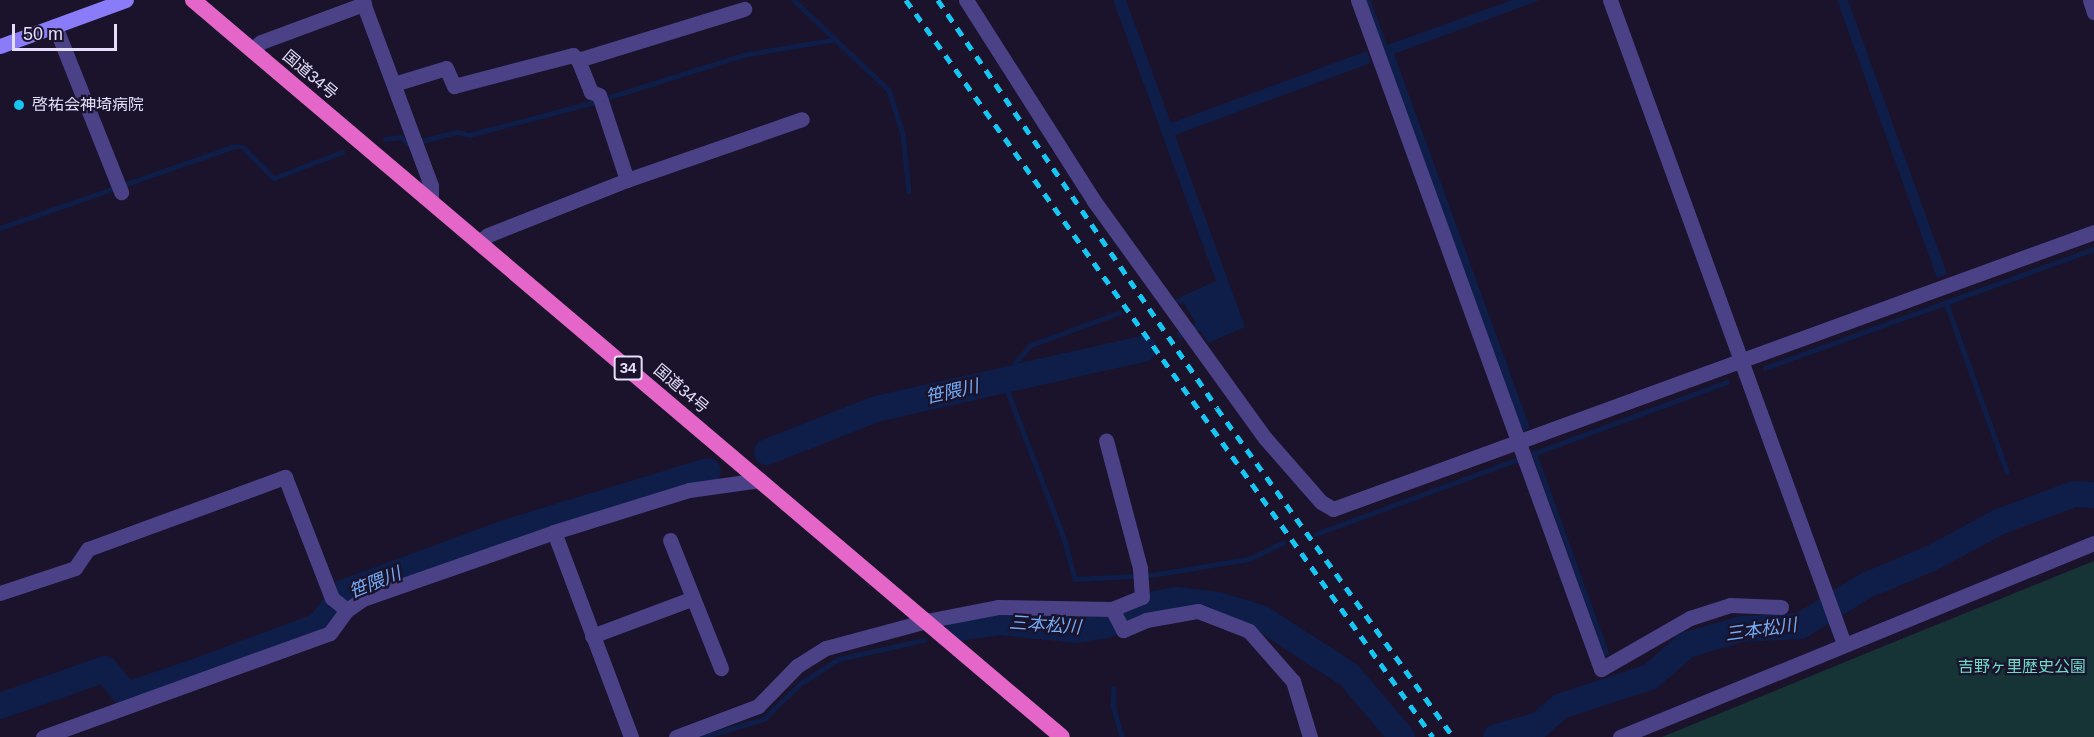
<!DOCTYPE html>
<html>
<head>
<meta charset="utf-8">
<style>
	body { margin:0 }
	#map { position:relative; width:2094px; height:737px; overflow:hidden; background:#1a132b; font-family:Arial,"Noto Sans JP",sans-serif }
	div>[style] { position:absolute }
	[style*='--x'] { left:calc(var(--x)*1px); top:calc(var(--y)*1px); width:calc(var(--w)*1px); rotate:calc(var(--a)*1deg) }
	.green>* { inset:0; background:#163335 }
	.water>* { inset:0; background:#0e1e49 }
	.stream>* { height:4.5px; margin:-2.25px; padding:0 2.25px; transform-origin:2.25px; border-radius:2.25px; background:#0e1e49 }
	.river>* { height:26px; margin:-13px; padding:0 13px; transform-origin:13px; border-radius:13px; background:#0e1e49 }
	.minor>* { height:15px; margin:-7.5px; padding:0 7.5px; transform-origin:7.5px; border-radius:7.5px; background:#4a4187 }
	.tertiary>* { height:15px; margin:-7.5px; padding:0 7.5px; transform-origin:7.5px; border-radius:7.5px; background:#4a4187 }
	.secondary>* { height:15px; margin:-7.5px; padding:0 7.5px; transform-origin:7.5px; border-radius:7.5px; background:#8a7bf8 }
	.trunk>* { height:16px; margin:-8px; padding:0 8px; transform-origin:8px; border-radius:8px; background:#e466c8 }
	.rail>* { height:4.5px; margin-top:-2.25px; transform-origin:0; background:repeating-linear-gradient(90deg,#16c7f3 0 9px,transparent 0 17px) }
	.dots>* { width:16px; height:16px; translate:-50% -50%; box-sizing:border-box; border:3px solid #1a132b; border-radius:50% }
	span { translate:-50% -50%; white-space:nowrap; text-align:center; line-height:1.15; -webkit-text-stroke:4.5px #1a132b; paint-order:stroke }
	.shield-label span { padding:2px 4px; background:#1a132b; border:2px solid; border-radius:4px; -webkit-text-stroke-width:0 }
	.shield-label { font-size:15px; color:#e5dffd; font-weight:700 }
	.street-label { font-size:16px; color:#e5dffd }
	.poi-label { font-size:16px; color:#e5dffd }
	.left { translate:0 -50%; text-align:left }
	.park-label { font-size:16px; color:#6ddbca }
	.water-label { font-size:18px; color:#73adf8; font-style:italic }
	.scale { position:absolute; left:12px; top:24px; width:105px; height:27px; box-sizing:border-box; border:3px solid #e5dffd; border-top:0; padding-left:8px; font-size:18px; line-height:21px; white-space:nowrap; color:#e5dffd; -webkit-text-stroke:4px #1a132b; paint-order:stroke }
</style>
</head>
<body>
<div id="map">
	<div class="green">
		<i style="clip-path:polygon(2094px 561px,2094px 737px,1662px 737px,1884px 646px)"></i>
	</div>
	<div class="water">
		<i style="clip-path:polygon(1113px 0,1126px 0,1171px 123px,1367px 51px,1371px 63px,1175px 135px,1245px 327px,1208px 343px,1200px 330px,1180px 339px,1176px 333px,1196px 323px,1180px 297px,1216px 281px)"></i>
		<i style="clip-path:polygon(1512px 0,1540px 0,1394px 54px,1530px 428px,1522px 431px,1382px 47px)"></i>
		<i style="clip-path:polygon(1837px 0,1848px 0,1947px 274px,1937px 278px)"></i>
	</div>
	<div class="stream">
		<i style="--x:794;--y:0;--w:131;--a:43.5"></i>
		<i style="--x:889;--y:90;--w:46;--a:72.3"></i>
		<i style="--x:903;--y:134;--w:57;--a:84"></i>
		<i style="--x:1368;--y:0;--w:49;--a:69.7"></i>
		<i style="--x:385;--y:139;--w:16;--a:-7"></i>
		<i style="--x:401;--y:137;--w:12;--a:42"></i>
		<i style="--x:418;--y:142;--w:40;--a:-14.4"></i>
		<i style="--x:457;--y:132;--w:12;--a:14"></i>
		<i style="--x:469;--y:135;--w:126;--a:-14.7"></i>
		<i style="--x:591;--y:103;--w:159;--a:-17.5"></i>
		<i style="--x:743;--y:55;--w:90;--a:-9.6"></i>
		<i style="--x:0;--y:228;--w:246;--a:-19.2"></i>
		<i style="--x:232;--y:147;--w:11;--a:0"></i>
		<i style="--x:243;--y:147;--w:44;--a:45"></i>
		<i style="--x:274;--y:178;--w:73;--a:-20.9"></i>
		<i style="--x:1170;--y:302;--w:12;--a:-9"></i>
		<i style="--x:1946;--y:302;--w:180;--a:70.2"></i>
		<i style="--x:1120;--y:313;--w:96;--a:159.9"></i>
		<i style="--x:1030;--y:346;--w:43;--a:129.3"></i>
		<i style="--x:1003;--y:379;--w:170;--a:69"></i>
		<i style="--x:1064;--y:538;--w:42;--a:75"></i>
		<i style="--x:1075;--y:579;--w:76;--a:-3"></i>
		<i style="--x:1151;--y:575;--w:99;--a:-9.3"></i>
		<i style="--x:1249;--y:559;--w:37;--a:-26"></i>
		<i style="--x:1765;--y:368;--w:350;--a:-19.9"></i>
		<i style="--x:1534;--y:452;--w:213;--a:70.2"></i>
		<i style="--x:1316;--y:534;--w:438;--a:-20.3"></i>
		<i style="--x:1114;--y:688;--w:17;--a:93"></i>
		<i style="--x:1113;--y:705;--w:33;--a:74"></i>
		<i style="--x:703;--y:737;--w:64;--a:-16.4"></i>
		<i style="--x:764;--y:719;--w:52;--a:-44.2"></i>
		<i style="--x:801;--y:683;--w:45;--a:-32.3"></i>
		<i style="--x:839;--y:659;--w:87;--a:-12.6"></i>
	</div>
	<div class="river">
		<i style="--x:767;--y:452;--w:117;--a:-21.5"></i>
		<i style="--x:876;--y:409;--w:274;--a:-12.7"></i>
		<i style="--x:959;--y:628;--w:41;--a:-8.3"></i>
		<i style="--x:1000;--y:622;--w:76;--a:6"></i>
		<i style="--x:1076;--y:630;--w:30;--a:-9"></i>
		<i style="--x:1106;--y:625;--w:47;--a:-25.5"></i>
		<i style="--x:1148;--y:605;--w:28;--a:-10"></i>
		<i style="--x:1176;--y:600;--w:42;--a:6.8"></i>
		<i style="--x:1218;--y:605;--w:45;--a:16.8"></i>
		<i style="--x:1261;--y:618;--w:105;--a:32.9"></i>
		<i style="--x:1349;--y:675;--w:82;--a:49.5"></i>
		<i style="--x:0;--y:706;--w:111;--a:-19.4"></i>
		<i style="--x:105;--y:669;--w:33;--a:51"></i>
		<i style="--x:126;--y:695;--w:58;--a:-18.1"></i>
		<i style="--x:181;--y:677;--w:147;--a:-20.3"></i>
		<i style="--x:319;--y:626;--w:43;--a:-52.6"></i>
		<i style="--x:345;--y:592;--w:171;--a:-20.2"></i>
		<i style="--x:505;--y:533;--w:212;--a:-17"></i>
		<i style="--x:1496;--y:737;--w:45;--a:-15.6"></i>
		<i style="--x:1539;--y:725;--w:29;--a:-41"></i>
		<i style="--x:1561;--y:706;--w:94;--a:-18"></i>
		<i style="--x:1650;--y:677;--w:49;--a:-40.9"></i>
		<i style="--x:1687;--y:645;--w:56;--a:-16.5"></i>
		<i style="--x:1741;--y:629;--w:59;--a:-2.9"></i>
		<i style="--x:1800;--y:626;--w:79;--a:-31.5"></i>
		<i style="--x:1867;--y:585;--w:68;--a:-22.4"></i>
		<i style="--x:1930;--y:559;--w:78;--a:-28.2"></i>
		<i style="--x:1999;--y:522;--w:80;--a:-20.5"></i>
		<i style="--x:2074;--y:494;--w:20;--a:3"></i>
	</div>
	<div class="minor">
		<i style="--x:362;--y:0;--w:198;--a:69.6"></i>
		<i style="--x:431;--y:186;--w:14;--a:90"></i>
		<i style="--x:966;--y:0;--w:238;--a:57.5"></i>
		<i style="--x:1094;--y:201;--w:292;--a:54.2"></i>
		<i style="--x:1265;--y:438;--w:85;--a:48.8"></i>
		<i style="--x:1321;--y:502;--w:14;--a:30"></i>
		<i style="--x:1333;--y:509;--w:810;--a:-20"></i>
		<i style="--x:1358;--y:0;--w:712;--a:70.04"></i>
		<i style="--x:1601;--y:669;--w:103;--a:-29.8"></i>
		<i style="--x:1690;--y:618;--w:42;--a:-18"></i>
		<i style="--x:1730;--y:605;--w:51;--a:2.2"></i>
		<i style="--x:2090;--y:0;--w:13;--a:72"></i>
		<i style="--x:55;--y:26;--w:179;--a:68.3"></i>
		<i style="--x:252;--y:49;--w:11;--a:-38"></i>
		<i style="--x:261;--y:42;--w:110;--a:-20.3"></i>
		<i style="--x:394;--y:84;--w:54;--a:-17.1"></i>
		<i style="--x:446;--y:68;--w:20;--a:66"></i>
		<i style="--x:454;--y:86;--w:123;--a:-14.6"></i>
		<i style="--x:573;--y:55;--w:7;--a:45"></i>
		<i style="--x:627;--y:180;--w:89;--a:-108.2"></i>
		<i style="--x:599;--y:95;--w:9;--a:-159"></i>
		<i style="--x:591;--y:92;--w:35;--a:-112"></i>
		<i style="--x:578;--y:60;--w:174;--a:-17.1"></i>
		<i style="--x:480;--y:241;--w:10;--a:-37"></i>
		<i style="--x:488;--y:235;--w:149;--a:-21.6"></i>
		<i style="--x:627;--y:180;--w:185;--a:-19.2"></i>
		<i style="--x:554;--y:532;--w:219;--a:69.4"></i>
		<i style="--x:670;--y:540;--w:138;--a:68.3"></i>
		<i style="--x:0;--y:593;--w:79;--a:-18.4"></i>
		<i style="--x:75;--y:568;--w:23;--a:-56"></i>
		<i style="--x:88;--y:549;--w:210;--a:-20.1"></i>
		<i style="--x:285;--y:477;--w:130;--a:68.8"></i>
		<i style="--x:332;--y:598;--w:19;--a:39"></i>
		<i style="--x:1112;--y:609;--w:24;--a:62"></i>
		<i style="--x:1123;--y:630;--w:25;--a:-23"></i>
		<i style="--x:1146;--y:620;--w:53;--a:-9.8"></i>
		<i style="--x:1198;--y:611;--w:55;--a:21.4"></i>
		<i style="--x:1249;--y:631;--w:67;--a:48.7"></i>
		<i style="--x:1293;--y:681;--w:59;--a:73.1"></i>
		<i style="--x:592;--y:636;--w:106;--a:-20.5"></i>
		<i style="--x:43;--y:737;--w:305;--a:-19.9"></i>
		<i style="--x:330;--y:633;--w:29;--a:-54"></i>
		<i style="--x:347;--y:610;--w:19;--a:-35"></i>
		<i style="--x:363;--y:599;--w:202;--a:-19.3"></i>
		<i style="--x:554;--y:532;--w:141;--a:-17.3"></i>
		<i style="--x:689;--y:490;--w:72;--a:-8"></i>
		<i style="--x:676;--y:737;--w:88;--a:-20.7"></i>
		<i style="--x:758;--y:706;--w:56;--a:-45.7"></i>
		<i style="--x:797;--y:666;--w:34;--a:-32"></i>
		<i style="--x:826;--y:648;--w:104;--a:-15.1"></i>
		<i style="--x:926;--y:621;--w:73;--a:-11"></i>
		<i style="--x:998;--y:607;--w:114;--a:1"></i>
		<i style="--x:1112;--y:609;--w:32;--a:-22"></i>
		<i style="--x:1142;--y:597;--w:29;--a:-94"></i>
		<i style="--x:1140;--y:568;--w:132;--a:-104.9"></i>
	</div>
	<div class="tertiary">
		<i style="--x:1610;--y:0;--w:685;--a:70.03"></i>
		<i style="--x:1620;--y:737;--w:512;--a:-22.26"></i>
	</div>
	<div class="secondary">
		<i style="--x:0;--y:46;--w:134;--a:-20.1"></i>
	</div>
	<div class="trunk">
		<i style="--x:193;--y:0;--w:1139;--a:40.3"></i>
	</div>
	<div class="rail">
		<i style="--x:906;--y:0;--w:906;--a:54.43"></i>
		<i style="--x:938;--y:0;--w:494;--a:55.6"></i>
		<i style="--x:1217;--y:408;--w:405;--a:54.3"></i>
	</div>
	<div class="dots">
		<i style="left:19px;top:105px;background:#16c7f3"></i>
	</div>
	<div class="shield-label">
		<span style="left:628px;top:368px">34</span>
	</div>
	<div class="street-label">
		<span style="left:310px;top:75px;rotate:40deg">国道34号</span>
		<span style="left:681px;top:389px;rotate:40deg">国道34号</span>
	</div>
	<div class="poi-label">
		<span class="left" style="left:32px;top:105px">啓祐会神埼病院</span>
	</div>
	<div class="park-label">
		<span style="left:2022px;top:667px">吉野ヶ里歴史公園</span>
	</div>
	<div class="water-label">
		<span style="left:952px;top:392px;rotate:-13deg">笹隈川</span>
		<span style="left:375px;top:583px;rotate:-22deg">笹隈川</span>
		<span style="left:1045px;top:625px;rotate:4deg">三本松川</span>
		<span style="left:1761px;top:630px;rotate:-8deg">三本松川</span>
	</div>
	<div class="scale">50 m</div>
</div>
</body>
</html>
